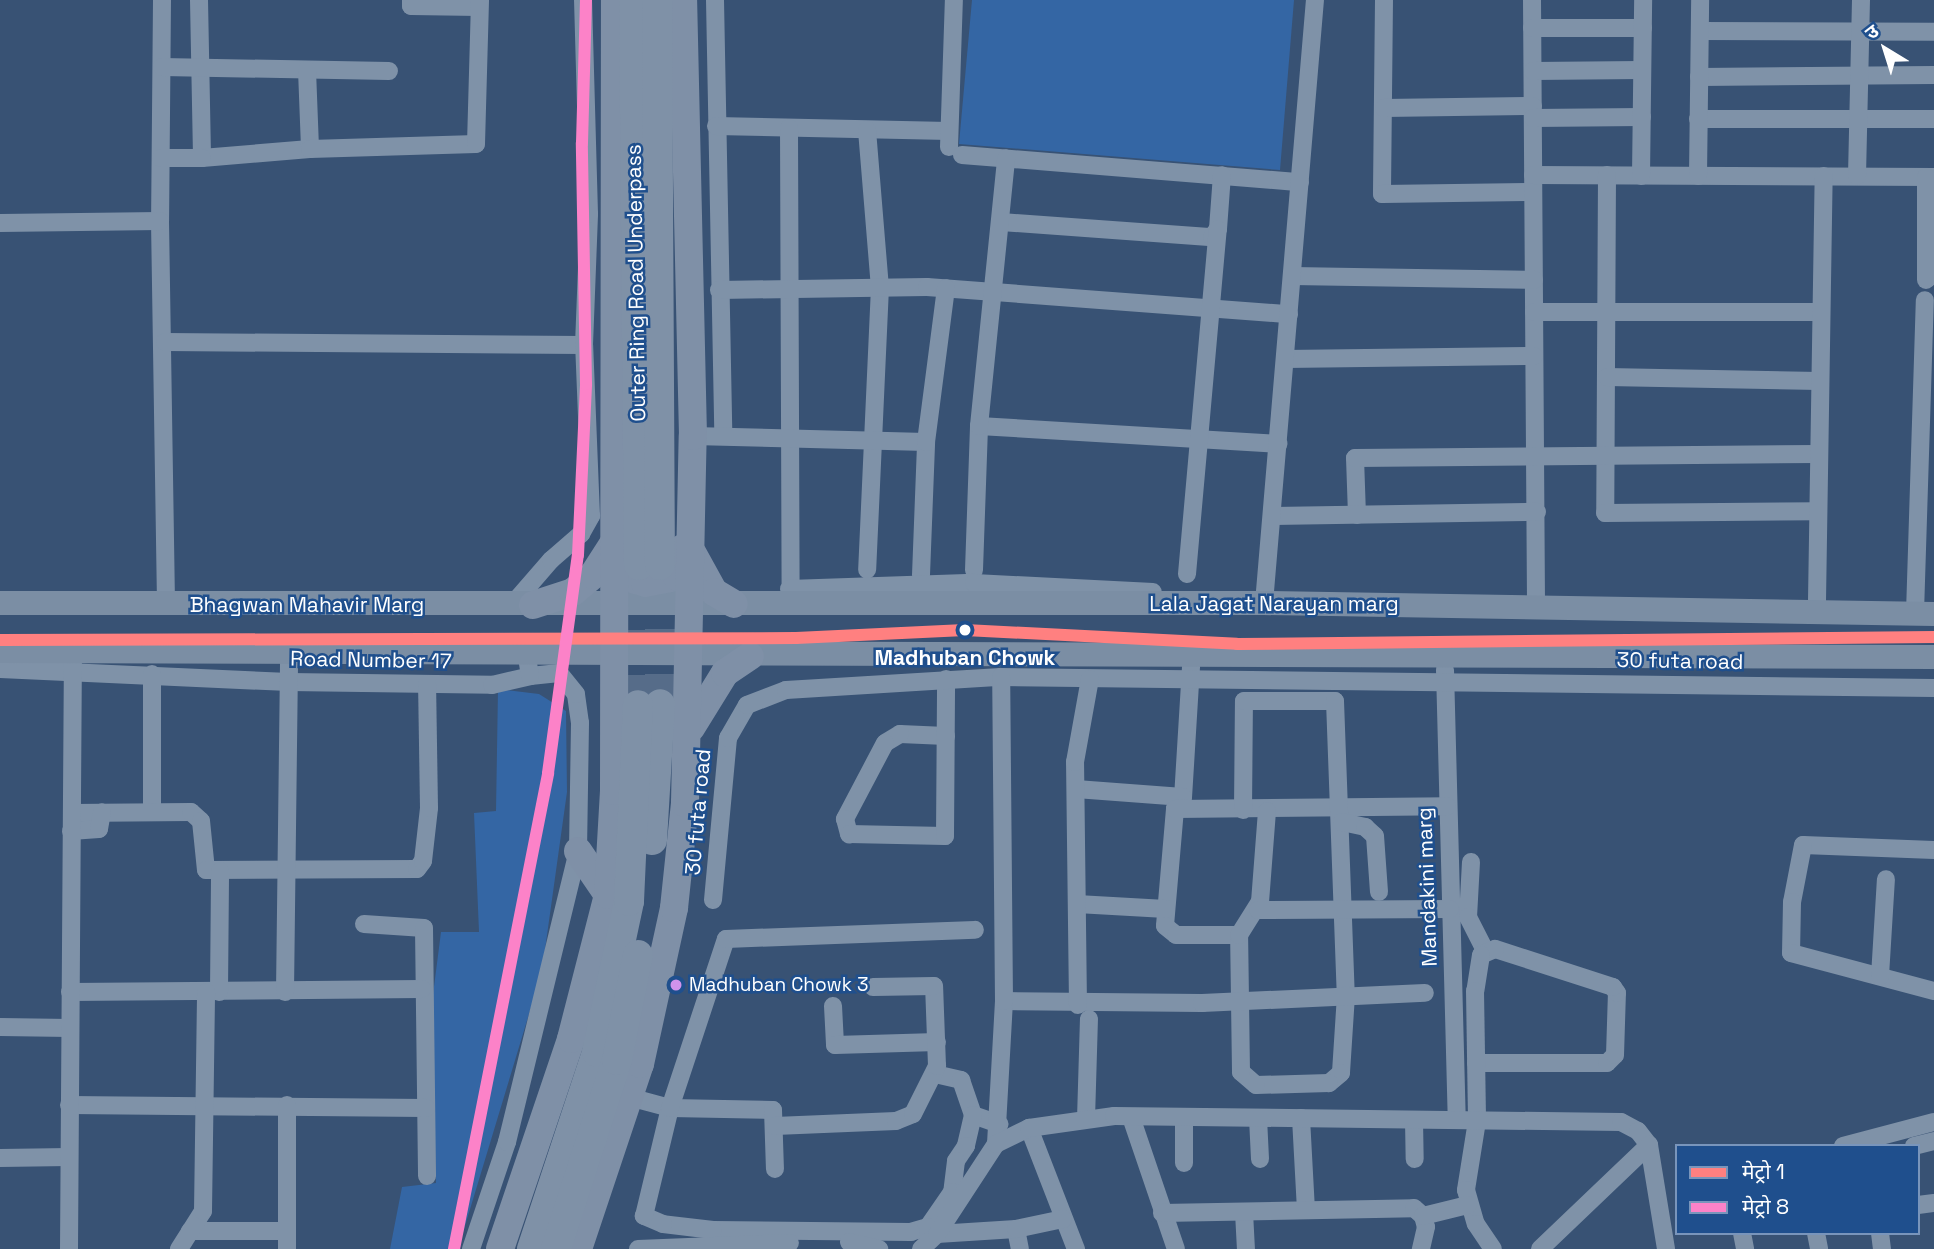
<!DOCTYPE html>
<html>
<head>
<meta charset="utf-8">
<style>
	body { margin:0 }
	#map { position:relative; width:1934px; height:1249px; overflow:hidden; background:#385274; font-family:"Space Grotesk","Noto Sans Devanagari",sans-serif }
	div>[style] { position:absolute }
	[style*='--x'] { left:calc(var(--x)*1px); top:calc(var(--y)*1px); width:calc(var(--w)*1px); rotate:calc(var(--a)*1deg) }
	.green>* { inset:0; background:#3466a4 }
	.trunk-tunnel>* { height:30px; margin-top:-15px; transform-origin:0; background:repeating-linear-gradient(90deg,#566c89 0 30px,transparent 0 45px) }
	.minor>* { height:18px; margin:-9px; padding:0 9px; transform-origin:9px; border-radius:9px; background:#7f92a8 }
	.secondary>* { height:24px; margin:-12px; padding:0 12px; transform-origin:12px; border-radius:12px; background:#7b8ea4 }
	.primary>* { height:28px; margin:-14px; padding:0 14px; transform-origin:14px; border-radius:14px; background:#7f90a7 }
	.trunk>* { height:30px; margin:-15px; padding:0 15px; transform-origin:15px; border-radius:15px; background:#7f91a7 }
	.metro-1>* { height:12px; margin:-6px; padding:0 6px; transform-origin:6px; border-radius:6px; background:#ff8080 }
	.metro-2>* { height:12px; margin:-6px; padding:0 6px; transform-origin:6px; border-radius:6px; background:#fc82c8 }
	.dots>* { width:19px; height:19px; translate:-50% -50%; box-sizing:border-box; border:4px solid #1f4f8d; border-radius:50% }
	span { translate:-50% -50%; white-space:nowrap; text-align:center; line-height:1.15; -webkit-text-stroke:5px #1f4f8d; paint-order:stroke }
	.bus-label { font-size:19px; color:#fff }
	.left { translate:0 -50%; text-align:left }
	.street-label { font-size:21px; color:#fff }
	.stop-label { font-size:21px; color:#fff; font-weight:700 }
	.legend { position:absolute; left:1675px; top:1144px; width:245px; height:91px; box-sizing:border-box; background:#1f4f8d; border:2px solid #7995bb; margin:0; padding:9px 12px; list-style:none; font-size:21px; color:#fff }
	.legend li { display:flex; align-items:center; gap:14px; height:35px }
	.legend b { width:35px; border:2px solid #7995bb }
	.north { position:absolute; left:1850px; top:14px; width:70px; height:70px; -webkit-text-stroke:5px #1f4f8d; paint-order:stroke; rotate:322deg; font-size:19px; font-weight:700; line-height:28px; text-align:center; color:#fff }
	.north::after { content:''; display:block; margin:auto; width:24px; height:32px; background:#fff; clip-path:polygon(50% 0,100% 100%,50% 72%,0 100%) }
</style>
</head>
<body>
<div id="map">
	<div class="green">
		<i style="clip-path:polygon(972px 0,1294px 0,1280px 170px,959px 144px)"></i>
		<i style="clip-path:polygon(498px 689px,539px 694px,566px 711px,567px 792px,542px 971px,458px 1249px,390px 1249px,402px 1187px,436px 1183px,431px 1010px,441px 932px,479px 932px,474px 813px,496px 811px)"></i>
	</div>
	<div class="trunk-tunnel">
		<i style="--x:660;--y:704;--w:128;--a:-90"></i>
		<i style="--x:638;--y:705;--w:129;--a:-90"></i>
	</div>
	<div class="minor">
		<i style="--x:162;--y:0;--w:221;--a:90.5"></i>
		<i style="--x:160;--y:221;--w:383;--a:89.1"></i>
		<i style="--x:199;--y:0;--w:158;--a:88.9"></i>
		<i style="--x:202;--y:158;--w:108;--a:-4.8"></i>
		<i style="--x:411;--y:0;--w:6;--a:90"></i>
		<i style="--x:411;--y:6;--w:68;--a:0.8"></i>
		<i style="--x:715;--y:0;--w:436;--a:88.9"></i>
		<i style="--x:1384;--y:0;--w:194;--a:90.6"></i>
		<i style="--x:1382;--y:194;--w:151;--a:-0.8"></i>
		<i style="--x:1532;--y:0;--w:607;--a:89.62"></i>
		<i style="--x:1532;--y:28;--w:111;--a:0"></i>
		<i style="--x:1700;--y:31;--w:234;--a:0.2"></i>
		<i style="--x:162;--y:67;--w:227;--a:1"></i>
		<i style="--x:307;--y:70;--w:79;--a:87.8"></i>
		<i style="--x:310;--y:149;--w:166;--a:-1.7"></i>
		<i style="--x:476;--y:144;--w:144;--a:-88.4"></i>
		<i style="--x:1533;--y:71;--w:108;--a:-0.5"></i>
		<i style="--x:1699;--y:77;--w:235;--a:-0.5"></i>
		<i style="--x:1384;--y:108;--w:149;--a:-0.8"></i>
		<i style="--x:1533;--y:118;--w:109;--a:-0.5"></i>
		<i style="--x:1698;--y:119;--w:236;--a:0"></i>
		<i style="--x:716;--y:126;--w:233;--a:1.2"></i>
		<i style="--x:789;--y:128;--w:472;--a:89.8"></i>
		<i style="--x:867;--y:130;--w:158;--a:85.3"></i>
		<i style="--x:880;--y:287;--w:283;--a:92.6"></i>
		<i style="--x:949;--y:147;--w:147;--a:-88.1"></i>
		<i style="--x:962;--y:155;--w:339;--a:4.6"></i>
		<i style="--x:161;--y:158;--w:41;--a:0"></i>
		<i style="--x:1533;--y:175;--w:401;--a:0.3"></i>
		<i style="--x:1607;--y:175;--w:338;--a:90.3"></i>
		<i style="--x:1605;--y:513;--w:212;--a:-0.5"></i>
		<i style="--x:1641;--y:176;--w:176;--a:-89.3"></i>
		<i style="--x:1698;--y:176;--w:176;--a:-89.3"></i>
		<i style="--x:1857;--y:176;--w:176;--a:-88.7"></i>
		<i style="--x:1926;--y:177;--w:103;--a:90"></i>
		<i style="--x:1001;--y:222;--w:212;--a:4.1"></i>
		<i style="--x:1212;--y:237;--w:10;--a:-53"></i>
		<i style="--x:1218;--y:229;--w:54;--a:-85.8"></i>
		<i style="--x:0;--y:223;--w:160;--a:-0.7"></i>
		<i style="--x:1292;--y:276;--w:242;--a:0.9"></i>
		<i style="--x:719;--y:290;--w:208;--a:-0.8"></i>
		<i style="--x:927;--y:287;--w:363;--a:4.3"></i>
		<i style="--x:1534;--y:312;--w:287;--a:0"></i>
		<i style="--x:165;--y:342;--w:419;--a:0.4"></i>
		<i style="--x:1285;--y:359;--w:249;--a:-0.7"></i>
		<i style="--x:1607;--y:377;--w:212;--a:1.1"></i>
		<i style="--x:979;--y:426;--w:300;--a:3.4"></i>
		<i style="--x:693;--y:436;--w:233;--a:1.5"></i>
		<i style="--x:1357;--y:515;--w:57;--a:-92"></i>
		<i style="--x:1355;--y:458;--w:462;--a:-0.5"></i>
		<i style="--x:1273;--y:516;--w:264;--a:-0.9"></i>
		<i style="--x:974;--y:570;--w:144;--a:-88"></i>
		<i style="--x:979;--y:426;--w:269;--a:-84.2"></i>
		<i style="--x:1187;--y:574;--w:346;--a:-84.9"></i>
		<i style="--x:921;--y:575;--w:133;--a:-87.8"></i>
		<i style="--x:926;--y:442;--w:155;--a:-82.6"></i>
		<i style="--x:789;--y:589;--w:185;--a:-1.9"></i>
		<i style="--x:974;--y:583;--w:179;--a:2.9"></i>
		<i style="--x:1817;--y:601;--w:425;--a:-89.1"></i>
		<i style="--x:1264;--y:603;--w:605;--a:-85.17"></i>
		<i style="--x:512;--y:605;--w:60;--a:-49.1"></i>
		<i style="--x:551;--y:560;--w:40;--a:-41"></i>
		<i style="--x:581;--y:534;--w:21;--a:-61"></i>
		<i style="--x:591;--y:516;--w:171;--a:-92.3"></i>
		<i style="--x:584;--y:345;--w:131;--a:-87.8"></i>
		<i style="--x:589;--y:214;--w:214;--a:-91.6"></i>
		<i style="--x:1915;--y:613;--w:313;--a:-88.2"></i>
		<i style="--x:1191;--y:667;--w:130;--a:93.5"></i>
		<i style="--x:1183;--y:797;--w:14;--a:124"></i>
		<i style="--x:1175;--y:809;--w:117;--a:94.9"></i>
		<i style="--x:1165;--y:926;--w:14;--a:39"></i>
		<i style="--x:1176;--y:935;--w:63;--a:0"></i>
		<i style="--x:0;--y:669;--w:289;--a:2.6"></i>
		<i style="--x:289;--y:682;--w:203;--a:0.8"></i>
		<i style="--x:492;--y:685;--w:39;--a:-13"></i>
		<i style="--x:1445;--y:670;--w:450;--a:88.5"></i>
		<i style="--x:946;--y:736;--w:46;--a:-177.5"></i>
		<i style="--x:900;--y:734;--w:17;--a:149"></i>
		<i style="--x:885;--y:743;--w:86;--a:117.8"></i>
		<i style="--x:845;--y:819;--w:16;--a:75"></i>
		<i style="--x:849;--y:834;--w:96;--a:1.2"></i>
		<i style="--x:945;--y:836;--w:157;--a:-89.6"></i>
		<i style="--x:1076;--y:789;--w:107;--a:4.3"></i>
		<i style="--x:1175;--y:809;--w:272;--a:-0.6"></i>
		<i style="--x:1243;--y:810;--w:109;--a:-89.5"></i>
		<i style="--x:1244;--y:701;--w:91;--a:0"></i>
		<i style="--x:1335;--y:701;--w:294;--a:87.9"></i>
		<i style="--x:1346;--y:995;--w:78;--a:93.7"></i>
		<i style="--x:1341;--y:1073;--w:16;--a:140"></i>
		<i style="--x:1329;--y:1083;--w:73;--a:178.4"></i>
		<i style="--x:1256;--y:1085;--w:20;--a:-139"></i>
		<i style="--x:1241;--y:1072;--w:137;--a:-90.8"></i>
		<i style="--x:1239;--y:935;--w:39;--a:-58"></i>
		<i style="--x:1260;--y:902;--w:91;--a:-85.6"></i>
		<i style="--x:152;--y:812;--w:138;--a:-90"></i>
		<i style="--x:72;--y:813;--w:119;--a:-0.5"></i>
		<i style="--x:191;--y:812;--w:13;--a:42"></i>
		<i style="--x:201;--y:821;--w:49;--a:84.2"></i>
		<i style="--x:206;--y:870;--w:211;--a:-0.3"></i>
		<i style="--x:417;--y:869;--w:10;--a:-53"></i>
		<i style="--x:423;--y:861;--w:53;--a:-83.5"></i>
		<i style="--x:429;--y:808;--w:124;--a:-90.9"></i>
		<i style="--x:1342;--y:822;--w:24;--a:12"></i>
		<i style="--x:1365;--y:827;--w:13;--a:42"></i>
		<i style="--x:1375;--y:836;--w:56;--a:85.9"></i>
		<i style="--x:71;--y:831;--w:28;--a:-4"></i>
		<i style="--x:99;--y:829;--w:17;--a:-80"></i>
		<i style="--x:1934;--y:850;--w:131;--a:-177.8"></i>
		<i style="--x:1803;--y:845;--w:58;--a:100.9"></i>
		<i style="--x:1792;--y:902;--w:51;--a:91.1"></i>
		<i style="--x:1791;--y:953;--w:148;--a:14.9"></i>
		<i style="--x:1471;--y:862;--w:55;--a:93.1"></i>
		<i style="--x:1468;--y:917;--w:38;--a:63"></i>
		<i style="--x:713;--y:900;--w:163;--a:-84.7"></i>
		<i style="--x:728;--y:738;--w:38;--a:-60"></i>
		<i style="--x:747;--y:705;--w:42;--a:-21"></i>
		<i style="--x:786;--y:690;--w:215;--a:-3.5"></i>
		<i style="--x:1001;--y:677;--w:933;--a:0.68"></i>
		<i style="--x:1077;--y:904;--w:89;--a:3.2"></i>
		<i style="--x:1258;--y:910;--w:192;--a:-0.3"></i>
		<i style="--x:364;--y:924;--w:60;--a:3.8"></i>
		<i style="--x:424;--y:928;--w:248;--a:89.3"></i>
		<i style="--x:1880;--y:976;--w:97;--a:-86.5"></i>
		<i style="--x:70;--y:992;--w:352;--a:-0.5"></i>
		<i style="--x:219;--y:992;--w:121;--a:-89.5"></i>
		<i style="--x:285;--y:992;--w:340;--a:-89.3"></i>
		<i style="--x:1004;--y:1001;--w:198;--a:0.6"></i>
		<i style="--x:1202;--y:1003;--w:223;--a:-2.6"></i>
		<i style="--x:1078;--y:1005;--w:243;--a:-90.7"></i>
		<i style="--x:1075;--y:762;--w:84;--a:-79.8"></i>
		<i style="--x:833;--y:1006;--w:39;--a:87"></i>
		<i style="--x:835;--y:1045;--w:102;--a:-1.7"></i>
		<i style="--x:0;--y:1027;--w:70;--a:0.8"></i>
		<i style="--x:1476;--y:1063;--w:131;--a:0"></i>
		<i style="--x:1607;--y:1063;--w:11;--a:-45"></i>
		<i style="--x:1615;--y:1055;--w:62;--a:-88.2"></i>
		<i style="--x:1617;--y:993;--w:7;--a:-124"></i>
		<i style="--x:1613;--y:987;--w:124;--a:-162.1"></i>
		<i style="--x:1495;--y:949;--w:15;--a:157"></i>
		<i style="--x:1481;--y:955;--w:36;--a:99"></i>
		<i style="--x:1475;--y:991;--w:130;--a:89.1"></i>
		<i style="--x:1477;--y:1121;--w:70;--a:99.1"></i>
		<i style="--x:1466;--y:1190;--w:35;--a:74"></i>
		<i style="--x:1476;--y:1224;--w:30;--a:56"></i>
		<i style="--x:935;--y:1074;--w:27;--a:13"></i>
		<i style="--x:961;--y:1080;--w:37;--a:71"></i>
		<i style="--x:973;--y:1115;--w:28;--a:19"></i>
		<i style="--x:629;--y:1097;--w:42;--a:15"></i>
		<i style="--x:670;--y:1108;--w:103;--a:1.1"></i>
		<i style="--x:773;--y:1110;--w:59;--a:88.1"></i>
		<i style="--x:69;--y:1105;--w:357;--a:0.5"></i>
		<i style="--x:973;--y:1115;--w:32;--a:103"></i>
		<i style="--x:966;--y:1146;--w:18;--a:124"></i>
		<i style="--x:956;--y:1161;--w:31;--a:97"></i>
		<i style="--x:952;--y:1192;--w:42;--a:124.4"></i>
		<i style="--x:928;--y:1227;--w:18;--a:164"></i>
		<i style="--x:911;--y:1232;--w:198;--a:-179.4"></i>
		<i style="--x:713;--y:1230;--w:50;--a:-173.2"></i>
		<i style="--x:663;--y:1224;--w:21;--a:-157"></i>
		<i style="--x:644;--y:1216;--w:111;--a:-76.5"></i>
		<i style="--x:670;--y:1108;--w:178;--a:-71.7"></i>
		<i style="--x:726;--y:939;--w:249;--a:-2.1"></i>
		<i style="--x:1131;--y:1117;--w:139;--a:71.2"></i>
		<i style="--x:1184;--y:1117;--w:46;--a:90"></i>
		<i style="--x:1258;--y:1118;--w:41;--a:87.2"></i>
		<i style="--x:1301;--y:1118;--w:91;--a:86.9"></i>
		<i style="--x:1086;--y:1119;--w:100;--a:-88.3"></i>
		<i style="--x:1414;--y:1120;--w:39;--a:89"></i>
		<i style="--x:775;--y:1126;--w:121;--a:-2.4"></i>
		<i style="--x:896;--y:1121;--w:18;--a:-22"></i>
		<i style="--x:913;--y:1114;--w:54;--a:-63.4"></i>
		<i style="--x:937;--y:1066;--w:80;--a:-92.1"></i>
		<i style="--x:934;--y:986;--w:61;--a:179.1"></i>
		<i style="--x:1029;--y:1128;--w:130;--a:68.8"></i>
		<i style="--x:996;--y:1144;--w:143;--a:-86.8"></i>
		<i style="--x:1004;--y:1001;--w:324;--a:-90.5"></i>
		<i style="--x:1843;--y:1146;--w:94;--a:-14.8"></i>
		<i style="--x:1914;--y:1146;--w:21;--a:-14"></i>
		<i style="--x:0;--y:1158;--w:69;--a:-0.8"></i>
		<i style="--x:1918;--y:1205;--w:16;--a:-7"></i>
		<i style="--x:1244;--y:1212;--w:37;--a:87"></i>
		<i style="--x:1162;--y:1213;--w:252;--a:-1.1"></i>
		<i style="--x:1414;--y:1208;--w:12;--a:42"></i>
		<i style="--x:1423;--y:1216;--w:11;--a:75"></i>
		<i style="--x:1426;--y:1227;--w:23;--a:103"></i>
		<i style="--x:1423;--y:1216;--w:46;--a:-13.7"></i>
		<i style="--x:1016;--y:1229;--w:20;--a:79"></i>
		<i style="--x:190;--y:1231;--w:97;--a:0"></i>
		<i style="--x:1742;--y:1233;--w:16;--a:79"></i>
		<i style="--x:1816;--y:1233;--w:16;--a:79"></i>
		<i style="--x:1880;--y:1233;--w:16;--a:83"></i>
		<i style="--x:937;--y:1234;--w:79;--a:-3.6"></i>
		<i style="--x:1016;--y:1229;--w:48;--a:-12"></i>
		<i style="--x:849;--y:1242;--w:31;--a:13"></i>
		<i style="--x:69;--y:1249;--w:598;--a:-89.62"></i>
		<i style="--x:179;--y:1249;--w:45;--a:-57.7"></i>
		<i style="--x:203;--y:1211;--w:219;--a:-89.2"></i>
		<i style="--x:287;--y:1249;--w:144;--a:-90"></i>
		<i style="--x:471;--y:1249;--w:113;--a:-71.4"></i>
		<i style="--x:507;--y:1142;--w:300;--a:-76.3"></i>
		<i style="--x:578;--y:851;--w:128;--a:-89.1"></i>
		<i style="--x:580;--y:723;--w:29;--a:-98"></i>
		<i style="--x:576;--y:694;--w:27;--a:-129"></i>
		<i style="--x:559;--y:673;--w:29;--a:174"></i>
		<i style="--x:530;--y:676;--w:20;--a:-99"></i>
		<i style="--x:638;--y:1249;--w:152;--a:-2.3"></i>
		<i style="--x:921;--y:1249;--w:22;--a:-43"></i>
		<i style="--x:937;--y:1234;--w:108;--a:-56.8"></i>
		<i style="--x:996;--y:1144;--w:37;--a:-26"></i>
		<i style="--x:1029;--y:1128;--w:86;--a:-8"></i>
		<i style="--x:1114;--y:1116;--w:507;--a:0.68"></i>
		<i style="--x:1621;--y:1122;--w:19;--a:28"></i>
		<i style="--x:1638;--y:1131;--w:18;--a:52"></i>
		<i style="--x:1649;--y:1145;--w:105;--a:80.7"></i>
		<i style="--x:1540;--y:1249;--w:151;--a:-43.7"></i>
	</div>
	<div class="secondary">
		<i style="--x:0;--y:603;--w:1264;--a:0"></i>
		<i style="--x:1264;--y:603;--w:670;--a:0.94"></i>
		<i style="--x:0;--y:651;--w:1934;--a:0.18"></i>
	</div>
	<div class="primary">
		<i style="--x:618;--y:550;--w:30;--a:69"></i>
		<i style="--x:629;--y:578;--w:17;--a:17"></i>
		<i style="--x:645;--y:583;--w:33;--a:-11"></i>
		<i style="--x:677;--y:577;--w:30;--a:-78"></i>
		<i style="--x:693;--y:554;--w:43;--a:61.1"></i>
		<i style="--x:714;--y:592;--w:23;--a:31"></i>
		<i style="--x:533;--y:605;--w:42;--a:-18"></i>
		<i style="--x:573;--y:592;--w:26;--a:-40"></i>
		<i style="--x:593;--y:575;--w:40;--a:-57.1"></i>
		<i style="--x:691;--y:728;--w:65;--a:-58.3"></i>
		<i style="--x:725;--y:673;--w:30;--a:-34"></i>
		<i style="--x:578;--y:851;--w:53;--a:55.7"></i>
		<i style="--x:500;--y:1249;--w:222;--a:-71.3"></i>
		<i style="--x:571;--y:1039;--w:149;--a:-75.6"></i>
		<i style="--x:608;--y:895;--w:104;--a:-86.7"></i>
		<i style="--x:614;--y:791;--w:791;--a:-89.93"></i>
		<i style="--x:578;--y:1249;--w:195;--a:-71.5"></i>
		<i style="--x:640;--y:1064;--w:160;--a:-77.7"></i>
		<i style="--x:674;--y:908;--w:106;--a:-84"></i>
		<i style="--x:685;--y:803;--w:367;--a:-88.8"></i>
		<i style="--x:693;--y:436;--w:436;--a:-91.3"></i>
	</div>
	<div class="trunk">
		<i style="--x:634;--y:0;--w:565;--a:89.49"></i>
		<i style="--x:657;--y:0;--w:565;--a:89.7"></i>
		<i style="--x:652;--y:840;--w:136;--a:-86.6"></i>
		<i style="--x:532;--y:1249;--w:207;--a:-71.7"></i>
		<i style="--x:597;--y:1052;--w:154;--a:-78"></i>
		<i style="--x:629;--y:901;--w:196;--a:-87.4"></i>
		<i style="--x:556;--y:1249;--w:199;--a:-72.1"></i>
		<i style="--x:617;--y:1060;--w:107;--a:-78.7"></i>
	</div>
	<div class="metro-1">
		<i style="--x:0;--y:640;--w:796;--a:-0.14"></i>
		<i style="--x:796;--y:638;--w:169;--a:-2.7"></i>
		<i style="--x:965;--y:630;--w:272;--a:2.9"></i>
		<i style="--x:1237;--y:644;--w:697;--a:-0.58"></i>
	</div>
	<div class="metro-2">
		<i style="--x:454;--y:1249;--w:485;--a:-78.8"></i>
		<i style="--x:548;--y:773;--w:220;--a:-82.2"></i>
		<i style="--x:578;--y:555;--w:171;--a:-87.3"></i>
		<i style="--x:586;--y:384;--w:241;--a:-91"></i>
		<i style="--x:582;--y:143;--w:143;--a:-88.4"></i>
	</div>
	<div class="dots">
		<i style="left:965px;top:630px;background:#fff"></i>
		<i style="left:676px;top:985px;background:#d193ec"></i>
	</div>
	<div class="bus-label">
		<span class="left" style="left:689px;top:985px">Madhuban Chowk 3</span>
	</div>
	<div class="street-label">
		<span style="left:636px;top:283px;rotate:-91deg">Outer Ring Road Underpass</span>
		<span style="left:1274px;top:604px">Lala Jagat Narayan marg</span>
		<span style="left:307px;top:605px">Bhagwan Mahavir Marg</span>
		<span style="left:371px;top:660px;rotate:1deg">Road Number 17</span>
		<span style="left:1680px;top:661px;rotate:1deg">30 futa road</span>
		<span style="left:698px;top:812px;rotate:-85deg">30 futa road</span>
		<span style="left:1427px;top:887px;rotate:-92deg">Mandakini marg</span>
	</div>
	<div class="stop-label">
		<span style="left:965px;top:658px">Madhuban Chowk</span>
	</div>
	<ul class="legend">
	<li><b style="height:9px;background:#ff8080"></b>मेट्रो 1</li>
	<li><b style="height:9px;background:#fc82c8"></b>मेट्रो 8</li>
	</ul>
	<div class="north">उ</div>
</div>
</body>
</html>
